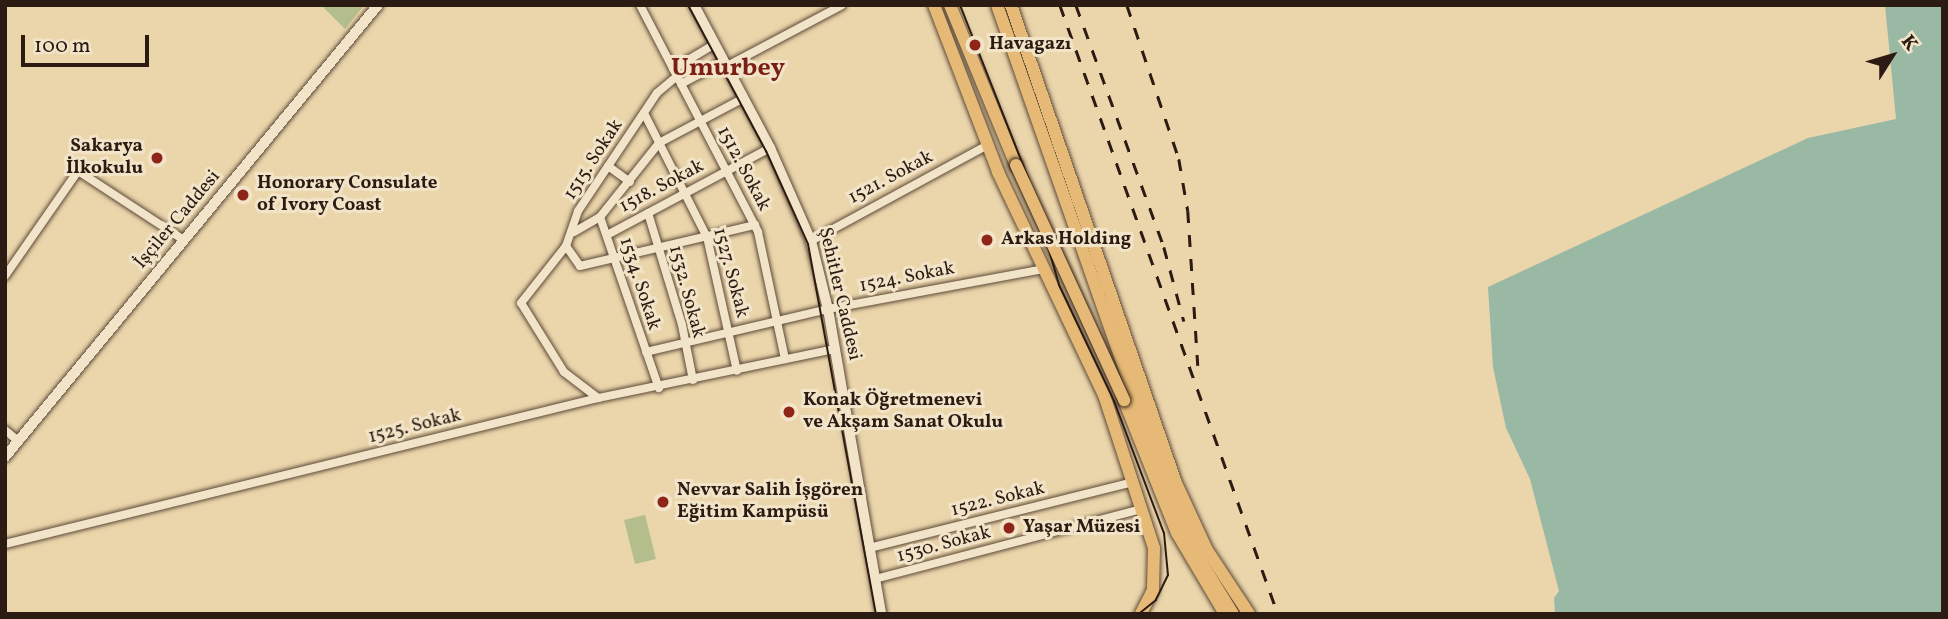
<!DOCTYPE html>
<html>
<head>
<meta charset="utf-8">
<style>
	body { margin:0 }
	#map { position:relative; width:1948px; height:619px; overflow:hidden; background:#ebd5ab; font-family:Vollkorn,serif }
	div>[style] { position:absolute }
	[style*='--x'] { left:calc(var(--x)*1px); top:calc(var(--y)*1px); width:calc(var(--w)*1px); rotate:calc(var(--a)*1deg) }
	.green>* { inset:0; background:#b3be8c }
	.water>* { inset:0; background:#99b9a5 }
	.roads { filter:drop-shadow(0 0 2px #5c4a38) drop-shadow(0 0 2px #5c4a38) }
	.minor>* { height:8px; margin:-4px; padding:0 4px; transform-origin:4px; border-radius:4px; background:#f2e4c8 }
	.tertiary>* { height:10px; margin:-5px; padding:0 5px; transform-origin:5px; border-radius:5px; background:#f2e4c8 }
	.primary>* { height:12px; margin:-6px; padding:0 6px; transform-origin:6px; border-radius:6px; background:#e6ba76 }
	.trunk>* { height:12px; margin:-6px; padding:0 6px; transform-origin:6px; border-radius:6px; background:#e6ba76 }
	.tram>* { height:2px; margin:-1px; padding:0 1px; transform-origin:1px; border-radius:1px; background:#2c1b12 }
	.rail>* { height:2.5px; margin-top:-1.25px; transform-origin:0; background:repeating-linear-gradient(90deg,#2c1b12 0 12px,transparent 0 24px) }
	.bridges { filter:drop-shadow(0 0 2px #2c1b12) drop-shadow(0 0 2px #2c1b12) }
	.trunk-bridge>* { height:12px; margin:-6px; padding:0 6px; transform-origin:6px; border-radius:6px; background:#e6ba76 }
	.dots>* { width:19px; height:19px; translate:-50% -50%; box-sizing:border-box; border:4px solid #f2e4c8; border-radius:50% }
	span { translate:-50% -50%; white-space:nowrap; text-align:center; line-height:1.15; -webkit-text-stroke:6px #f2e4c8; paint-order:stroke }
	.poi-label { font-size:19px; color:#2c1b12; font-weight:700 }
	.left { translate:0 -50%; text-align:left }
	.right { translate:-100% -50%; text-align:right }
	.street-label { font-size:19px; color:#2c1b12 }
	.district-label { font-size:26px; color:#7a1f14; font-weight:700 }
	.frame { position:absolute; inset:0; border:7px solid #2c1b12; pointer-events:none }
	.north { position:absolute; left:1857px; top:21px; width:70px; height:70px; -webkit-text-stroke:5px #f2e4c8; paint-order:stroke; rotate:53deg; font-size:19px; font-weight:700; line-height:28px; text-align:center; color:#2c1b12 }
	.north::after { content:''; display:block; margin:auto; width:24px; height:32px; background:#2c1b12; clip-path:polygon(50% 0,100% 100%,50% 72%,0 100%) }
	.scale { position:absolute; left:21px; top:35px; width:128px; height:32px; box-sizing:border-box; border:4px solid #2c1b12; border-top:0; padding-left:9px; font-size:21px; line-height:24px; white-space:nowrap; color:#2c1b12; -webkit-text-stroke:5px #f2e4c8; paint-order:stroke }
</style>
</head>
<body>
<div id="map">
	<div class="green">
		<i style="clip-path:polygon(321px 5px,364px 5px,345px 29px)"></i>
		<i style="clip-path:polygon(645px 515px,656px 559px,635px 564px,624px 520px)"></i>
	</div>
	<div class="water">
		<i style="clip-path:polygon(1885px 5px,1943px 5px,1943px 614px,1555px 614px,1554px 598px,1559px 591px,1530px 479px,1506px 428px,1493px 367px,1488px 287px,1808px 138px,1896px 119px)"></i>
	</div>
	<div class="roads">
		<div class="minor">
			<i style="--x:640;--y:5;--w:256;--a:62.5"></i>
			<i style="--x:758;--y:232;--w:130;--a:78"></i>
			<i style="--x:727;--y:66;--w:130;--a:-27.9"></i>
			<i style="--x:673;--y:69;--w:49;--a:-30.8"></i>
			<i style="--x:681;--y:84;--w:49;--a:-28.1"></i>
			<i style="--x:644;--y:113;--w:139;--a:63.1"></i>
			<i style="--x:707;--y:237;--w:137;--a:77.4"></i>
			<i style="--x:608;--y:166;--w:27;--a:36"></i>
			<i style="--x:648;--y:213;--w:117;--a:73.1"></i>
			<i style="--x:682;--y:325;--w:56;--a:78.7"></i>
			<i style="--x:600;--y:217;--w:95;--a:-51.4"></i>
			<i style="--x:659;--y:143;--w:96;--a:-27.9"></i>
			<i style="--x:574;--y:232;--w:30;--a:-30"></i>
			<i style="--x:600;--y:217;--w:181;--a:71"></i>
			<i style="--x:607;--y:235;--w:185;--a:-28.1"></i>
			<i style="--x:811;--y:241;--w:201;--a:-28.5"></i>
			<i style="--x:566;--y:246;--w:24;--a:55"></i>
			<i style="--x:580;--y:266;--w:180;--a:-13.2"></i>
			<i style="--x:5;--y:276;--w:128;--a:-55.2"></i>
			<i style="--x:78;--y:171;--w:126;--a:33.1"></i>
			<i style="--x:646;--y:352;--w:187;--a:-13.3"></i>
			<i style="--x:828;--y:309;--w:219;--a:-10.5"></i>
			<i style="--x:598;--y:398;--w:43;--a:-142.6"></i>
			<i style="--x:564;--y:372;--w:81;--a:-121.9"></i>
			<i style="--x:521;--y:303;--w:73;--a:-51.7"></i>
			<i style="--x:566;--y:246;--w:37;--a:-71"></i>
			<i style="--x:578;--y:211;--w:142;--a:-56.2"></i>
			<i style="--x:657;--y:93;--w:26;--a:-40"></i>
			<i style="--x:5;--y:430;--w:17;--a:40"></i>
			<i style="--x:5;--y:544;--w:611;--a:-13.83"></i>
			<i style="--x:598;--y:398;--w:242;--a:-11.7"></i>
			<i style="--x:869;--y:548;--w:272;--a:-14"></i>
			<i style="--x:875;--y:579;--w:276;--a:-14.7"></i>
		</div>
		<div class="tertiary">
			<i style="--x:694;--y:5;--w:162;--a:62"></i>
			<i style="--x:770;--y:148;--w:102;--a:66.2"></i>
			<i style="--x:811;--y:241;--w:70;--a:76"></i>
			<i style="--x:828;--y:309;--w:310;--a:80.1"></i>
			<i style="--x:5;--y:457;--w:586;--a:-50.47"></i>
		</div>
		<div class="primary">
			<i style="--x:934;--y:5;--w:179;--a:69"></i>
			<i style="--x:998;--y:172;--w:247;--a:64.6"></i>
			<i style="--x:1104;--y:395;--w:161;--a:71.9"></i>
			<i style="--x:1154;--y:548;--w:42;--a:91.4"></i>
			<i style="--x:1153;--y:590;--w:27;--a:117"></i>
			<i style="--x:997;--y:5;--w:484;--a:70.7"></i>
			<i style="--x:1157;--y:462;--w:109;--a:66.3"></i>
			<i style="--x:1201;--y:562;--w:61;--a:58.4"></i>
		</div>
		<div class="trunk">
			<i style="--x:950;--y:5;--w:173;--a:67.6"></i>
			<i style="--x:1011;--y:5;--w:506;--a:70.96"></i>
			<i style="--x:1176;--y:483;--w:74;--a:65.2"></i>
			<i style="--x:1207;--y:550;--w:77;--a:56.7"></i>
			<i style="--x:1124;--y:400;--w:143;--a:68.3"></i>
			<i style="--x:1177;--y:533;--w:94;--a:59.3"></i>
		</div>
	</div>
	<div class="tram">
		<i style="--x:688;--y:5;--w:166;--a:61.9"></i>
		<i style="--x:766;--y:151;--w:102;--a:65.7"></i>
		<i style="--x:808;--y:244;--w:376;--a:79.6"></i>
		<i style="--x:960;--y:5;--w:186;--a:68.5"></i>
		<i style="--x:1028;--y:178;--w:111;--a:73.8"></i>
		<i style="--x:1059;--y:285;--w:128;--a:64.6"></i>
		<i style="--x:1114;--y:401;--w:141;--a:69.3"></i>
		<i style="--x:1164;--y:533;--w:42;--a:84.6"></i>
		<i style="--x:1168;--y:575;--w:28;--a:116"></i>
		<i style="--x:1156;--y:600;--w:22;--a:141"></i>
	</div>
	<div class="rail">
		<i style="--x:1060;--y:5;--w:647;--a:70.3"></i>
		<i style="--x:1076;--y:5;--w:258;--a:70"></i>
		<i style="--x:1164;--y:247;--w:77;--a:74.9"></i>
		<i style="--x:1127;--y:5;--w:163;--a:71.3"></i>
		<i style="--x:1179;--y:159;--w:53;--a:80.2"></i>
		<i style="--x:1188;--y:211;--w:155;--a:86.3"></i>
	</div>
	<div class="bridges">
		<div class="trunk-bridge">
			<i style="--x:1016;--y:165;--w:259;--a:65.3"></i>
		</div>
	</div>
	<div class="dots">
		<i style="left:975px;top:45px;background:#8f2418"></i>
		<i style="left:157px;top:158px;background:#8f2418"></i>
		<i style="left:243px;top:195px;background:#8f2418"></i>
		<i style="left:987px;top:240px;background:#8f2418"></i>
		<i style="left:789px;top:412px;background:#8f2418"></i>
		<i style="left:663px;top:502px;background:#8f2418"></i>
		<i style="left:1009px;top:528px;background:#8f2418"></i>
	</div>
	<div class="poi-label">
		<span class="left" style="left:989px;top:45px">Havagazı</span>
		<span class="right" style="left:143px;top:158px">Sakarya<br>İlkokulu</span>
		<span class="left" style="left:257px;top:195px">Honorary Consulate<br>of Ivory Coast</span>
		<span class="left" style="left:1001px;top:240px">Arkas Holding</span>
		<span class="left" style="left:803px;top:412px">Konak Öğretmenevi<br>ve Akşam Sanat Okulu</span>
		<span class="left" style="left:677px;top:502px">Nevvar Salih İşgören<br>Eğitim Kampüsü</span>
		<span class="left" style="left:1023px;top:528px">Yaşar Müzesi</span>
	</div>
	<div class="street-label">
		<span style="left:594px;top:160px;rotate:-57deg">1515. Sokak</span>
		<span style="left:743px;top:169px;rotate:62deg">1512. Sokak</span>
		<span style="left:891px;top:178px;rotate:-28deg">1521. Sokak</span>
		<span style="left:662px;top:187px;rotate:-28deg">1518. Sokak</span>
		<span style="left:178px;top:220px;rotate:-50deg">İşçiler Caddesi</span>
		<span style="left:730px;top:273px;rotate:75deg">1527. Sokak</span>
		<span style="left:907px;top:278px;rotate:-11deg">1524. Sokak</span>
		<span style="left:639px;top:284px;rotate:72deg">1534. Sokak</span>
		<span style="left:686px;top:292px;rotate:75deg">1532. Sokak</span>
		<span style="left:839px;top:294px;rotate:77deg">Şehitler Caddesi</span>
		<span style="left:415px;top:427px;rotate:-14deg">1525. Sokak</span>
		<span style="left:998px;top:500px;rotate:-14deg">1522. Sokak</span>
		<span style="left:944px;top:545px;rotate:-15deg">1530. Sokak</span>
	</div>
	<div class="district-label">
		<span style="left:728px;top:69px">Umurbey</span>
	</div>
	<div class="frame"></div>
	<div class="north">K</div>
	<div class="scale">100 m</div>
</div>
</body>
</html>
